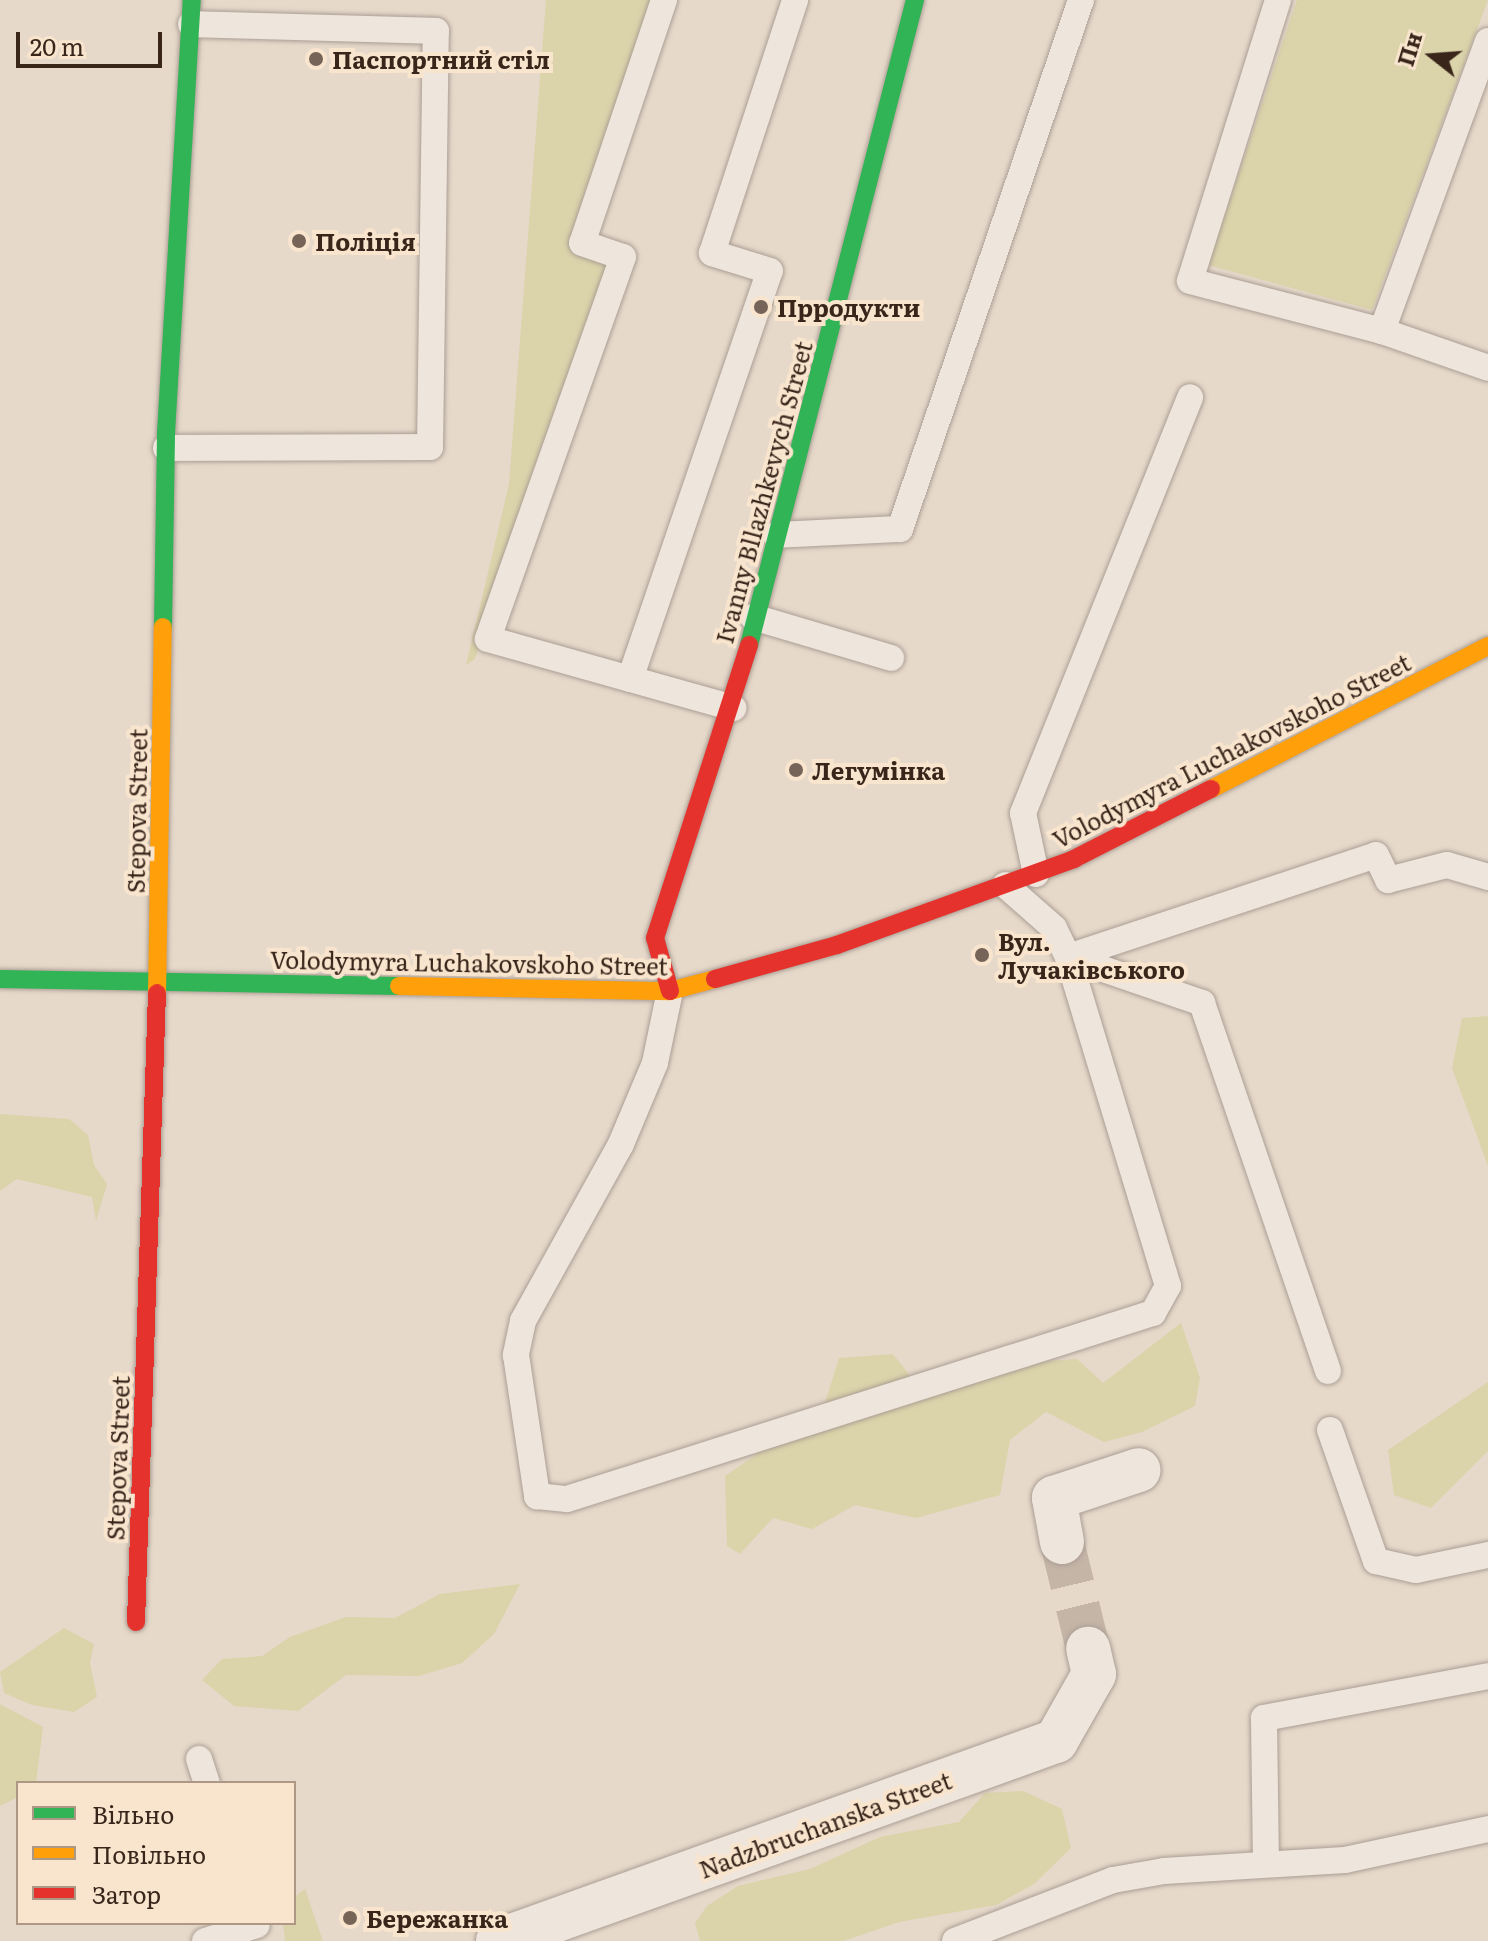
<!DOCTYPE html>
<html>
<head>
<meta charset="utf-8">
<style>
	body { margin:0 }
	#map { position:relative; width:1488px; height:1941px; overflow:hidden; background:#e6d9ca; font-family:Literata,serif }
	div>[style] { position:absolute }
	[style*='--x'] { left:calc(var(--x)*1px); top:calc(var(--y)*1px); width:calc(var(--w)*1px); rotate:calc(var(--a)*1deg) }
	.green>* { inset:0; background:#dbd3aa }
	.street-tunnel>* { height:44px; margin-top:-22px; transform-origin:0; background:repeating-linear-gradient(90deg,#c4b5a7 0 44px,transparent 0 66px) }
	.roads { filter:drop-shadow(0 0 2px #ab9e94) drop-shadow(0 0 2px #ab9e94) }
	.lane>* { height:26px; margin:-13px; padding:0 13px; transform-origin:13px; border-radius:13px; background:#eee5dc }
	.street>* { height:44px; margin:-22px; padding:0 22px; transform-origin:22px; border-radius:22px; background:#eee5dc }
	.fast>* { height:18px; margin:-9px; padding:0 9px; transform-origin:9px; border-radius:9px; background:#30b455 }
	.slow>* { height:18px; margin:-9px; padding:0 9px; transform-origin:9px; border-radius:9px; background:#ff9f0a }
	.jam>* { height:18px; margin:-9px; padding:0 9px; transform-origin:9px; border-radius:9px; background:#e5322d }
	.dots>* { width:22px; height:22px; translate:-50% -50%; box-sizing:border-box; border:4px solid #f9e5ce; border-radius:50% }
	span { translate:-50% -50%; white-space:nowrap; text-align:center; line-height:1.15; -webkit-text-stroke:8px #f9e5ce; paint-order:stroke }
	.poi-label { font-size:24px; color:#3a251b; font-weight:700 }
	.left { translate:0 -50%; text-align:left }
	.street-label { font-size:24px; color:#3a251b }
	.legend { position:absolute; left:16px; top:1781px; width:280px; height:144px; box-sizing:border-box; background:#f9e5ce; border:2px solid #ad9886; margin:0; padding:10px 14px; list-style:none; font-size:24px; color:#3a251b }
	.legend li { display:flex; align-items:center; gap:16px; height:40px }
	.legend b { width:40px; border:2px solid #ad9886 }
	.north { position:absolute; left:1392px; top:16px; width:80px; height:80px; -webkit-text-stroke:6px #f9e5ce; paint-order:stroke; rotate:287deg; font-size:22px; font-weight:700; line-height:32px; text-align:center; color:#3a251b }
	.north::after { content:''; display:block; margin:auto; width:28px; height:36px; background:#3a251b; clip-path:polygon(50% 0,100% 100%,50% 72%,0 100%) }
	.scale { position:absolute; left:16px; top:32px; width:146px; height:36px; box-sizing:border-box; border:4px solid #3a251b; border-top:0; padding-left:10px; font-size:24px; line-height:28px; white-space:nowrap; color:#3a251b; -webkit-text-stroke:6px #f9e5ce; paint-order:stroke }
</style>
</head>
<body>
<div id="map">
	<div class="green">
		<i style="clip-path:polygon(546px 0,655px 0,574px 239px,610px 258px,475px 659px,466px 665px,509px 484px)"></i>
		<i style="clip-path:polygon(1297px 0,1488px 0,1372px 310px,1208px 265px)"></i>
		<i style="clip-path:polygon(1488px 1016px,1488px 1166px,1452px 1068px,1462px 1018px)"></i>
		<i style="clip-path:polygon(0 1114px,69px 1119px,88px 1135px,94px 1165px,107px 1184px,96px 1221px,92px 1197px,17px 1179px,0 1191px)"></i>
		<i style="clip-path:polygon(1181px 1323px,1200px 1378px,1195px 1406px,1142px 1432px,1104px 1442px,1046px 1412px,1010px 1440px,1000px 1495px,916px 1518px,855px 1505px,812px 1529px,773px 1518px,740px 1554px,727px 1546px,725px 1476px,823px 1409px,839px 1358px,893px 1354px,924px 1393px,1048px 1361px,1077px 1359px,1103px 1383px)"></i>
		<i style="clip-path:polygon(1488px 1382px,1488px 1451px,1431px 1508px,1394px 1495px,1388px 1450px)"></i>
		<i style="clip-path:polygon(520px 1584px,494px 1634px,462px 1663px,419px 1676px,346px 1675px,298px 1711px,234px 1706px,202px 1680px,222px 1659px,262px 1656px,290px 1637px,346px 1617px,395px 1618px,440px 1594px)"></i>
		<i style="clip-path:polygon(64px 1628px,94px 1644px,90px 1663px,97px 1697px,74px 1712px,32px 1705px,4px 1693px,0 1672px)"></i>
		<i style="clip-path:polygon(0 1704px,43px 1727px,36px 1783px,18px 1783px,18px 1797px,0 1806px)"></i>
		<i style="clip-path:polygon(1023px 1791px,1062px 1809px,1071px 1848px,1034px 1884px,996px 1905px,899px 1922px,844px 1941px,700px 1941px,695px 1923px,707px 1906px,738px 1886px,810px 1869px,880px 1837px,959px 1822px,985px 1793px)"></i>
		<i style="clip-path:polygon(305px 1889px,323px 1941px,285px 1941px,283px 1923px,294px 1923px,294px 1897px)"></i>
	</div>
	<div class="street-tunnel">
		<i style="--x:1062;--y:1542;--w:110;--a:76.3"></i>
	</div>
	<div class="roads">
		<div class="lane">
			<i style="--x:664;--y:0;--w:256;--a:108.6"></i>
			<i style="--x:582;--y:243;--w:43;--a:18.9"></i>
			<i style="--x:623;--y:257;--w:405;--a:109.5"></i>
			<i style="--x:488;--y:639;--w:255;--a:15.7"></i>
			<i style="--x:1278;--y:0;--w:294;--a:107.4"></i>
			<i style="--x:1190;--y:281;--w:198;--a:14.6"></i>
			<i style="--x:1488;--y:41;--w:309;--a:110.1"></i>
			<i style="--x:1382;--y:331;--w:112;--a:19.2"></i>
			<i style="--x:166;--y:448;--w:264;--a:-0.2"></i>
			<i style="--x:430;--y:447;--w:416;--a:-89.2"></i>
			<i style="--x:436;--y:31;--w:245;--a:-178.4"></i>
			<i style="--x:776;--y:535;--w:124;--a:-2.8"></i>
			<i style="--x:900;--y:529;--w:559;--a:-71.11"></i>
			<i style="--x:753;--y:617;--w:144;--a:16.5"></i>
			<i style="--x:630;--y:679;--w:431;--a:-71.1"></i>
			<i style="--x:770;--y:271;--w:61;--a:-162.8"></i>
			<i style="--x:712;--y:253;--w:266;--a:-71.8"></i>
			<i style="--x:1036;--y:874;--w:62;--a:-102"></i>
			<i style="--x:1023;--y:813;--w:448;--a:-68.1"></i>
			<i style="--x:1068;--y:957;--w:142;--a:18.9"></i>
			<i style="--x:1202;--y:1003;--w:389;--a:71.1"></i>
			<i style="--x:1068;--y:957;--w:324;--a:-18.3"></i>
			<i style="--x:1376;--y:855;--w:28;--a:64"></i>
			<i style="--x:1388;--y:880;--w:61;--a:-14.3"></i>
			<i style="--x:1447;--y:865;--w:43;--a:16.3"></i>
			<i style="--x:670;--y:991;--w:74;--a:101.8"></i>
			<i style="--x:655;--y:1063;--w:88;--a:112.8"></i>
			<i style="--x:621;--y:1144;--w:202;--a:119"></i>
			<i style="--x:523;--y:1321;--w:35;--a:102"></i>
			<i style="--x:516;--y:1355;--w:143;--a:81.5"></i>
			<i style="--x:537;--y:1496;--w:30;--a:6"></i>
			<i style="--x:567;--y:1499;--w:615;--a:-17.61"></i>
			<i style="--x:1153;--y:1313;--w:31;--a:-61"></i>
			<i style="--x:1168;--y:1286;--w:344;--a:-106.9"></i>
			<i style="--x:1068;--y:957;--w:32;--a:-116"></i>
			<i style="--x:1054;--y:928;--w:65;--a:-138.7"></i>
			<i style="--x:1330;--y:1430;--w:139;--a:70.7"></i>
			<i style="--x:1376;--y:1561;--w:41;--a:12.7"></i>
			<i style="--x:1416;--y:1570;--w:74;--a:-11.8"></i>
			<i style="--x:199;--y:1759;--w:25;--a:72"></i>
			<i style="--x:1266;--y:1864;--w:146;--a:-90.8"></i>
			<i style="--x:1264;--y:1718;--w:228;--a:-10.6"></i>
			<i style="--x:205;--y:1941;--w:54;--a:-17.1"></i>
			<i style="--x:955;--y:1941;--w:169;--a:-21.1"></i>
			<i style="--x:1113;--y:1880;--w:52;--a:-10"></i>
			<i style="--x:1164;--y:1871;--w:181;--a:-3.5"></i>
			<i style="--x:1345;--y:1860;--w:146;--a:-12.2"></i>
		</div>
		<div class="street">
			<i style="--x:1062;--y:1542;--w:45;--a:-100.3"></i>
			<i style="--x:1054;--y:1498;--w:89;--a:-18.2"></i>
			<i style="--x:498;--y:1941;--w:593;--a:-19.72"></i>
			<i style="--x:1056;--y:1741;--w:77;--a:-60.4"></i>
			<i style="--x:1094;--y:1674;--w:26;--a:-103"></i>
		</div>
		<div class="fast">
			<i style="--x:163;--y:627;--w:194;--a:-89.1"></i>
			<i style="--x:166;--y:433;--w:434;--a:-86.6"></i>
			<i style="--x:749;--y:645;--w:666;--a:-75.57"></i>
			<i style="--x:0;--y:979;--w:399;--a:1"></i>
		</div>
		<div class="slow">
			<i style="--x:1211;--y:789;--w:312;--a:-27.3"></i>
			<i style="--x:399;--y:986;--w:271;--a:1.1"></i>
			<i style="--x:670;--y:991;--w:47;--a:-14.9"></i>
			<i style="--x:157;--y:993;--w:366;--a:-89.1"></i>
		</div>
		<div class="jam">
			<i style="--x:715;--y:979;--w:127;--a:-15.6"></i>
			<i style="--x:837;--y:945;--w:252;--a:-19.9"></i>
			<i style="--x:1074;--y:859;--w:154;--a:-27.1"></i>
			<i style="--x:670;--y:991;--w:55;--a:-105.8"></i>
			<i style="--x:655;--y:938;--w:308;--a:-72.2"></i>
			<i style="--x:136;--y:1622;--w:629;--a:-88.09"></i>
		</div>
	</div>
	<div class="dots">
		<i style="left:316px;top:59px;background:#766458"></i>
		<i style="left:299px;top:241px;background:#766458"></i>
		<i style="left:761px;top:307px;background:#766458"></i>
		<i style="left:796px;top:770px;background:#766458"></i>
		<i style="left:982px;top:955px;background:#766458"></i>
		<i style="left:350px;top:1918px;background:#766458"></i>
	</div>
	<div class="poi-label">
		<span class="left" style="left:332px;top:59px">Паспортний стіл</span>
		<span class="left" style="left:315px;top:241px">Поліція</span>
		<span class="left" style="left:777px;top:307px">Прродукти</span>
		<span class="left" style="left:812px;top:770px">Легумінка</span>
		<span class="left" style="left:998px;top:955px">Вул.<br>Лучаківського</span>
		<span class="left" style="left:366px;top:1918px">Бережанка</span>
	</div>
	<div class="street-label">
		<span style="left:763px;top:492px;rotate:-75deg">Ivanny Bllazhkevych Street</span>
		<span style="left:1231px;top:750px;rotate:-27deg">Volodymyra Luchakovskoho Street</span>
		<span style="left:136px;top:811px;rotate:-89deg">Stepova Street</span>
		<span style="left:469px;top:962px;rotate:1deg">Volodymyra Luchakovskoho Street</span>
		<span style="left:117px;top:1458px;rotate:-88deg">Stepova Street</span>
		<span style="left:825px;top:1824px;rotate:-20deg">Nadzbruchanska Street</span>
	</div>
	<ul class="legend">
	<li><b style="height:10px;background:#30b455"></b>Вільно</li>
	<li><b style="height:10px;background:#ff9f0a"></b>Повільно</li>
	<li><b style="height:10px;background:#e5322d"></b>Затор</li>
	</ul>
	<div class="north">Пн</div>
	<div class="scale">20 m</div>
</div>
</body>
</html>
